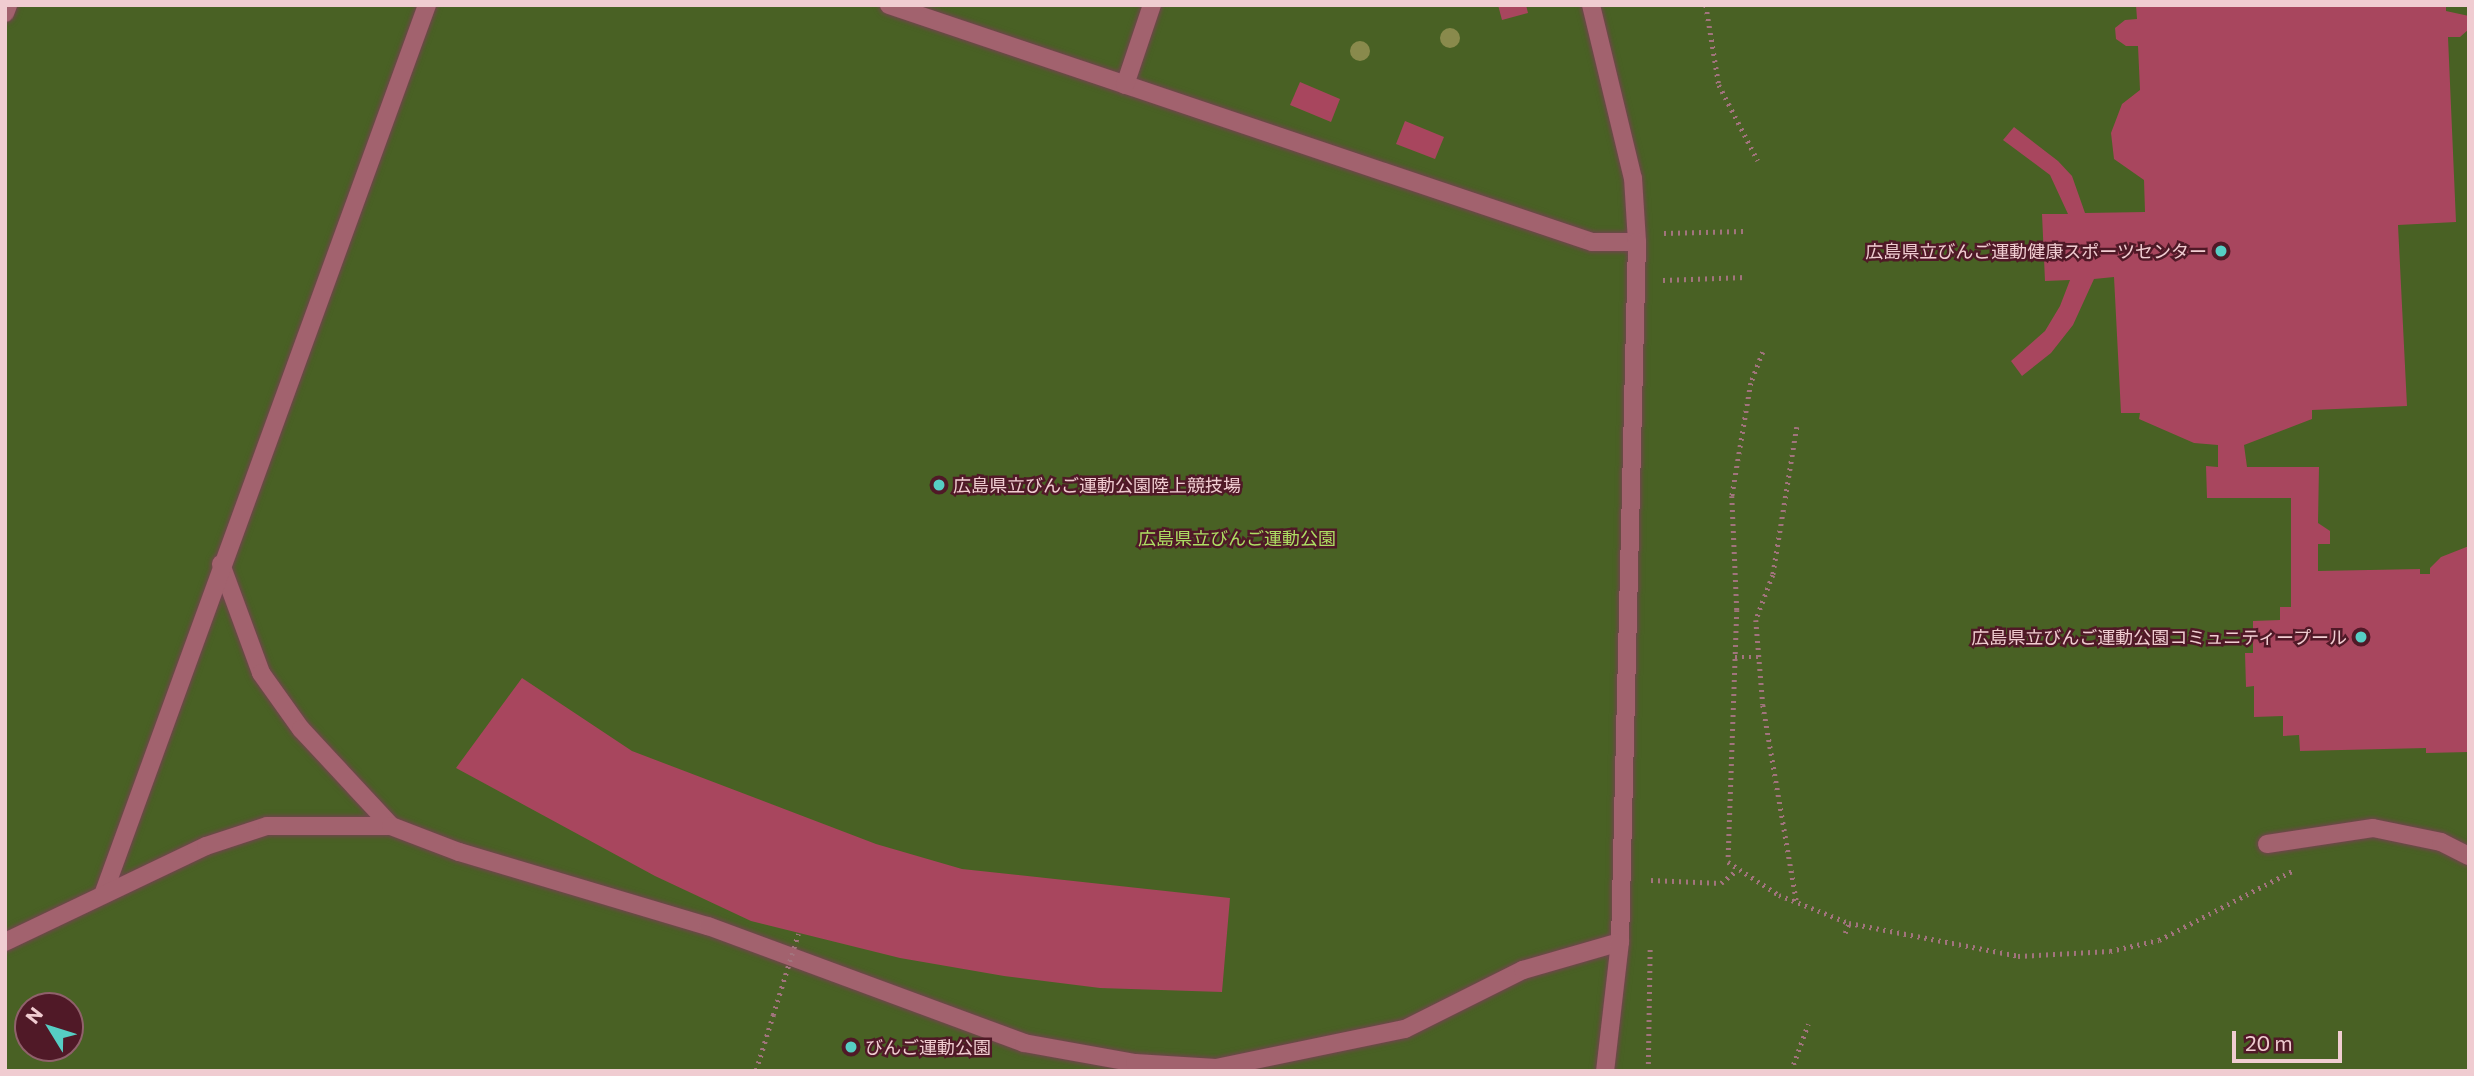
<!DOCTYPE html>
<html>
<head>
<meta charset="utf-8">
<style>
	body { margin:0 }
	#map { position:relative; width:2474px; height:1076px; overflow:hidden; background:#5c2431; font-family:Commissioner,"Noto Sans JP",sans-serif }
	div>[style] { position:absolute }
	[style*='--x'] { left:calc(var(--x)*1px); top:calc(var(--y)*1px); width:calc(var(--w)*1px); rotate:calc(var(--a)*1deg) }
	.green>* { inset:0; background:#496124 }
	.building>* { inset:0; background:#a8465e }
	.path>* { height:4.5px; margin-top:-2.25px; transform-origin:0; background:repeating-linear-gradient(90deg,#a2747d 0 2px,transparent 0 7px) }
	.roads { filter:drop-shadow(0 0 2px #744350) drop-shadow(0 0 2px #744350) }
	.lane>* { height:18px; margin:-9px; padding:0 9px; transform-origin:9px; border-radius:9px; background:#a2626e }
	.secondary>* { height:18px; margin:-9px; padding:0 9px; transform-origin:9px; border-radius:9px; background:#a2626e }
	.path-bridge>* { height:4.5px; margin-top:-2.25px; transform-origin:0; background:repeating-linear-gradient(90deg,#a2747d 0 2px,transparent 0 7px) }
	.trees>* { width:20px; height:20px; margin:-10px; border-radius:50%; background:#898a4c }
	.dots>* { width:19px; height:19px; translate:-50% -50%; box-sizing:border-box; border:4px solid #501927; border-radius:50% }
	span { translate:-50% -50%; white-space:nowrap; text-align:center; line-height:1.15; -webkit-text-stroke:5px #501927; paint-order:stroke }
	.poi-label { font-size:18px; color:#f0ccd1 }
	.right { translate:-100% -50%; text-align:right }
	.left { translate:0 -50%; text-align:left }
	.park-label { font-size:18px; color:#adde63 }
	.frame { position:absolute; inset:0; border:7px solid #f0ccd1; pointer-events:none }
	.north { position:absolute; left:14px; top:992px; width:70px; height:70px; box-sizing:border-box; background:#501927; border:2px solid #90616b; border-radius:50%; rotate:308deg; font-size:19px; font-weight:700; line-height:28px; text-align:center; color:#f0ccd1 }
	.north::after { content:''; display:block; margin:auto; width:24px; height:32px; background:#56cec4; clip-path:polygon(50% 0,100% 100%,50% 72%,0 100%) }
	.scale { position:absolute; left:2232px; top:1031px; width:110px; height:32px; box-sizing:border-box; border:4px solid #f0ccd1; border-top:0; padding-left:9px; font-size:21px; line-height:24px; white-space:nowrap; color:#f0ccd1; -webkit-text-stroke:5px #501927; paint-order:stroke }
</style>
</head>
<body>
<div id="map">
	<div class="green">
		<i style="clip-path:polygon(evenodd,5px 5px,2469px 5px,2469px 1071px,5px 1071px,5px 5px,28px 1006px,70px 1006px,70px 1048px,28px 1048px,28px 1006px)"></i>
	</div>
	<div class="building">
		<i style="clip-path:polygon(1498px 5px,1526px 5px,1528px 13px,1502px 20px)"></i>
		<i style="clip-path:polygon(2136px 5px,2446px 5px,2446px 11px,2469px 16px,2469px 29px,2460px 37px,2448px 37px,2456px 222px,2398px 225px,2407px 406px,2312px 410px,2312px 419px,2244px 445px,2247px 467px,2319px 467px,2318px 523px,2330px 531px,2330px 544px,2318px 544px,2318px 571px,2420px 569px,2420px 574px,2430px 574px,2430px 568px,2441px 557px,2469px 546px,2469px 752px,2426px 753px,2426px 748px,2300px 751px,2299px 735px,2283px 736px,2283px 716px,2254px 717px,2254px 686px,2246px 687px,2245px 653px,2253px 653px,2253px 621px,2280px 620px,2280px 607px,2291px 607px,2291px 498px,2207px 498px,2206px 466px,2218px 467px,2218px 445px,2194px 443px,2139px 419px,2140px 413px,2121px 413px,2114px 277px,2094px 279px,2073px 325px,2051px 353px,2022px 376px,2011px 361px,2045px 331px,2060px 306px,2070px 280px,2045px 281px,2042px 214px,2068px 214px,2050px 175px,2003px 140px,2014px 127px,2058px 161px,2072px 176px,2085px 213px,2145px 212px,2144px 180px,2114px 159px,2111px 133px,2122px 104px,2140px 90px,2138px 46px,2126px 46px,2116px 39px,2115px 28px,2125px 20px,2137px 19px)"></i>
		<i style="clip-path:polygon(1300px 82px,1340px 99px,1331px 122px,1290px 105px)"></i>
		<i style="clip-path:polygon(1405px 121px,1444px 137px,1435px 159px,1396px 144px)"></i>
		<i style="clip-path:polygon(522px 678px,632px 751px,876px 844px,962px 869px,1230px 898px,1222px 992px,1100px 988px,1004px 976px,900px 958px,751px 921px,655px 876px,456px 768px)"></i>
	</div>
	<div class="path">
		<i style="--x:1706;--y:5;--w:81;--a:80.8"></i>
		<i style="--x:1719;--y:85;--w:85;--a:62.8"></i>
		<i style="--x:1664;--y:233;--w:80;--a:-1.4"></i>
		<i style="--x:1663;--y:280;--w:83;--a:-2.1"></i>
		<i style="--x:1763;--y:352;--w:33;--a:111"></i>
		<i style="--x:1751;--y:383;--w:115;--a:99.5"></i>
		<i style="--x:1732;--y:496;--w:114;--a:87.5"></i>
		<i style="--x:1737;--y:610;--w:252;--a:92"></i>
		<i style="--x:1728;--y:862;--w:61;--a:32.9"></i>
		<i style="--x:1779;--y:895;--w:75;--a:21.8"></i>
		<i style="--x:1849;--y:923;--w:172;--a:11"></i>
		<i style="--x:2018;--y:956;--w:92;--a:-3.1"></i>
		<i style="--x:2110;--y:951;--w:50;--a:-12.7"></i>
		<i style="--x:2159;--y:940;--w:152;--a:-27.4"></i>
		<i style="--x:1797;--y:427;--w:150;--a:99.2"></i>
		<i style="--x:1773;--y:575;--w:48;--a:110.7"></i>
		<i style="--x:1756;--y:620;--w:85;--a:85.3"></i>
		<i style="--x:1763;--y:705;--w:201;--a:80.3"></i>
		<i style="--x:1735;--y:657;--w:24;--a:0"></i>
		<i style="--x:1651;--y:880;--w:70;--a:2.5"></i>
		<i style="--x:1721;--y:883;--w:21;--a:-39"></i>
		<i style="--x:1845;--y:933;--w:11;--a:-68"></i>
		<i style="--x:756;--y:1070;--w:58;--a:-72.8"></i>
		<i style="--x:1648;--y:1071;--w:123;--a:-89.1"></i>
		<i style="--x:1791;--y:1071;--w:50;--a:-70.1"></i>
	</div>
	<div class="roads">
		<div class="lane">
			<i style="--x:889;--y:5;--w:742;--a:18.63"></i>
			<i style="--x:1592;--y:242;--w:45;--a:0"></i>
			<i style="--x:5;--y:13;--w:9;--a:-69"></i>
			<i style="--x:1125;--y:85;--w:84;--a:-71.4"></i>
			<i style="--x:221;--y:564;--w:116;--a:69.8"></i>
			<i style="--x:261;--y:673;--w:69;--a:54.5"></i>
			<i style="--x:301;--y:729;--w:132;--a:47.1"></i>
			<i style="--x:2267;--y:844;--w:107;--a:-8.6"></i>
			<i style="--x:2373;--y:828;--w:69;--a:11.6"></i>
			<i style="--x:2441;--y:842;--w:31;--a:27"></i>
			<i style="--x:104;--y:892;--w:944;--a:-69.99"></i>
			<i style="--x:5;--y:942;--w:223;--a:-25.5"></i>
			<i style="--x:206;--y:846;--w:64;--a:-18.2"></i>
			<i style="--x:267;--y:826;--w:124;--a:0"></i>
			<i style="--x:391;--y:826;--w:73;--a:20.9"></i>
			<i style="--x:459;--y:852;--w:260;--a:16.6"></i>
			<i style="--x:708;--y:926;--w:337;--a:20.3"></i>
			<i style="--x:1024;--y:1043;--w:113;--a:10.2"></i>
			<i style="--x:1135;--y:1063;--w:81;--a:3.5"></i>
			<i style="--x:1216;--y:1068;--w:193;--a:-11.7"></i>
			<i style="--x:1405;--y:1029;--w:132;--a:-26.6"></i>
			<i style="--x:1523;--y:970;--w:101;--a:-16.1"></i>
		</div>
		<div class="secondary">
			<i style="--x:1591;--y:5;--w:178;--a:76.4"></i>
			<i style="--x:1633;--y:178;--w:64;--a:86.4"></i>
			<i style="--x:1637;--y:242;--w:700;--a:91.39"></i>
			<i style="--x:1620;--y:942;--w:130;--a:96.6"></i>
		</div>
	</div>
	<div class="path-bridge">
		<i style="--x:773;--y:1015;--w:85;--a:-72.8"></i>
	</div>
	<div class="trees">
		<i style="left:1450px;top:38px"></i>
		<i style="left:1360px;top:51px"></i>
	</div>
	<div class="dots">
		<i style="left:2221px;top:251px;background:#56cec4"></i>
		<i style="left:939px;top:485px;background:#56cec4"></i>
		<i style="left:2361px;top:637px;background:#56cec4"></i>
		<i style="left:851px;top:1047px;background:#56cec4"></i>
	</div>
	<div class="poi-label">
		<span class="right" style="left:2207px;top:251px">広島県立びんご運動健康スポーツセンター</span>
		<span class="left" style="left:953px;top:485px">広島県立びんご運動公園陸上競技場</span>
		<span class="right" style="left:2347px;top:637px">広島県立びんご運動公園コミュニティープール</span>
		<span class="left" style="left:865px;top:1047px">びんご運動公園</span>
	</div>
	<div class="park-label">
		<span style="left:1237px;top:538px">広島県立びんご運動公園</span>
	</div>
	<div class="frame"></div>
	<div class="north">N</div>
	<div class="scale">20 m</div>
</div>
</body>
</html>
